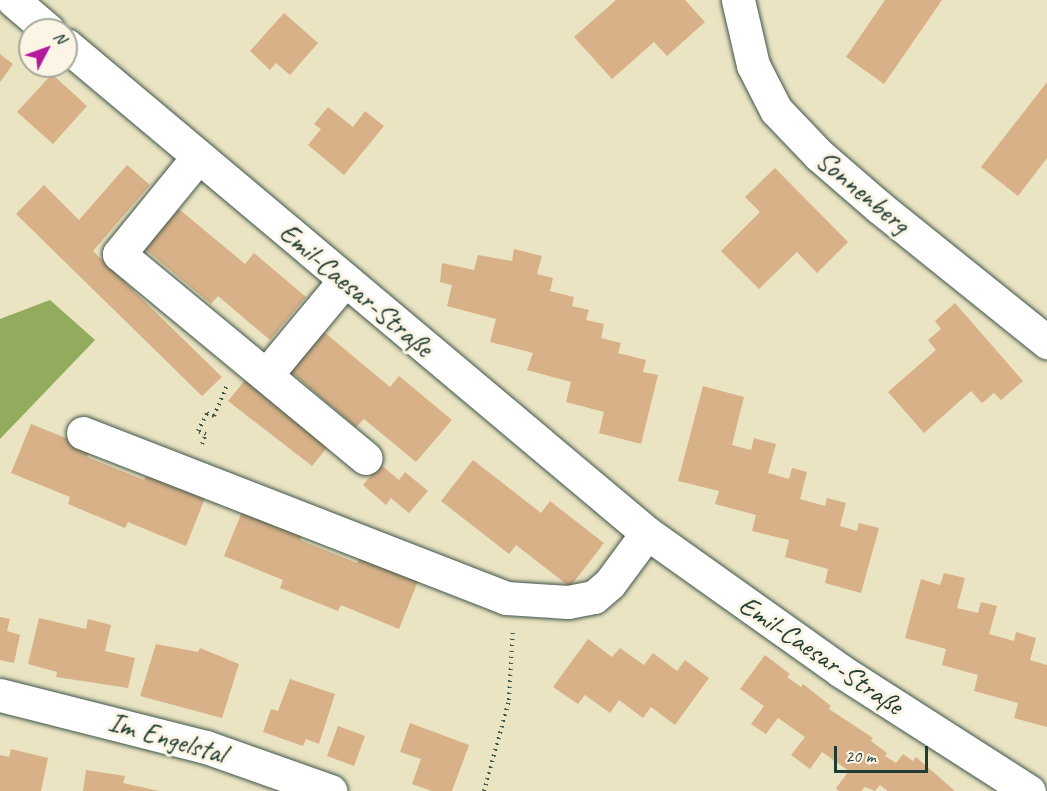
<!DOCTYPE html>
<html>
<head>
<meta charset="utf-8">
<style>
	body { margin:0 }
	#map { position:relative; width:1047px; height:791px; overflow:hidden; background:#ebe4c3; font-family:Caveat,sans-serif }
	div>[style] { position:absolute }
	[style*='--x'] { left:calc(var(--x)*1px); top:calc(var(--y)*1px); width:calc(var(--w)*1px); rotate:calc(var(--a)*1deg) }
	.forest>* { inset:0; background:#92ab5c }
	.building>* { inset:0; background:#d8b188 }
	.path>* { height:4px; margin-top:-2px; transform-origin:0; background:repeating-linear-gradient(90deg,#3e5649 0 1.5px,transparent 0 6px) }
	.roads { filter:drop-shadow(0 0 2px #3e5649) drop-shadow(0 0 2px #3e5649) }
	.minor>* { height:33px; margin:-16.5px; padding:0 16.5px; transform-origin:16.5px; border-radius:16.5px; background:#fff }
	span { translate:-50% -50%; white-space:nowrap; text-align:center; line-height:1.15; -webkit-text-stroke:6px #fcf5e5; paint-order:stroke }
	.street-label { font-size:28px; color:#1f3d34 }
	.north { position:absolute; left:18px; top:18px; width:60px; height:60px; box-sizing:border-box; background:#fcf5e5; border:2px solid #a4ab9e; border-radius:50%; rotate:49deg; font-size:16px; font-weight:700; line-height:24px; text-align:center; color:#1f3d34 }
	.north::after { content:''; display:block; margin:auto; width:21px; height:27px; background:#b5179e; clip-path:polygon(50% 0,100% 100%,50% 72%,0 100%) }
	.scale { position:absolute; left:834px; top:746px; width:94px; height:27px; box-sizing:border-box; border:3px solid #1f3d34; border-top:0; padding-left:8px; font-size:18px; line-height:21px; white-space:nowrap; color:#1f3d34; -webkit-text-stroke:4px #fcf5e5; paint-order:stroke }
</style>
</head>
<body>
<div id="map">
	<div class="forest">
		<i style="clip-path:polygon(50px 300px,95px 340px,0 439px,0 319px)"></i>
	</div>
	<div class="building">
		<i style="clip-path:polygon(616px 0,685px 0,705px 22px,667px 56px,654px 42px,612px 79px,574px 37px)"></i>
		<i style="clip-path:polygon(885px 0,942px 0,884px 84px,846px 57px)"></i>
		<i style="clip-path:polygon(284px 13px,318px 43px,290px 75px,276px 63px,270px 70px,250px 51px)"></i>
		<i style="clip-path:polygon(0 54px,13px 64px,0 82px)"></i>
		<i style="clip-path:polygon(52px 74px,87px 106px,53px 144px,17px 112px)"></i>
		<i style="clip-path:polygon(1047px 82px,1047px 158px,1018px 196px,981px 167px)"></i>
		<i style="clip-path:polygon(328px 107px,353px 127px,365px 111px,384px 126px,344px 175px,308px 145px,321px 129px,314px 124px)"></i>
		<i style="clip-path:polygon(127px 165px,150px 185px,93px 251px,222px 377px,202px 396px,16px 214px,44px 185px,79px 220px)"></i>
		<i style="clip-path:polygon(775px 168px,848px 242px,817px 273px,797px 252px,759px 289px,721px 251px,760px 212px,745px 197px)"></i>
		<i style="clip-path:polygon(179px 209px,245px 264px,254px 253px,306px 297px,270px 340px,218px 296px,211px 304px,145px 249px)"></i>
		<i style="clip-path:polygon(514px 249px,542px 256px,537px 274px,553px 278px,550px 291px,574px 297px,572px 306px,589px 310px,586px 320px,604px 324px,601px 338px,621px 343px,618px 353px,646px 360px,643px 372px,658px 375px,641px 444px,599px 433px,604px 412px,566px 402px,571px 382px,527px 370px,533px 353px,490px 342px,496px 319px,447px 306px,452px 285px,440px 282px,442px 263px,474px 270px,478px 255px,512px 261px)"></i>
		<i style="clip-path:polygon(955px 303px,1023px 381px,1001px 400px,994px 393px,982px 403px,971px 391px,924px 433px,888px 392px,936px 350px,928px 340px,941px 329px,935px 321px)"></i>
		<i style="clip-path:polygon(324px 332px,390px 387px,399px 376px,452px 420px,416px 462px,364px 419px,356px 427px,291px 372px)"></i>
		<i style="clip-path:polygon(246px 379px,330px 444px,312px 466px,228px 401px)"></i>
		<i style="clip-path:polygon(703px 386px,744px 397px,732px 445px,751px 450px,754px 438px,776px 444px,768px 473px,789px 479px,792px 468px,807px 472px,800px 499px,825px 506px,827px 498px,846px 503px,840px 526px,857px 531px,859px 523px,879px 528px,861px 593px,825px 583px,828px 569px,785px 557px,789px 540px,752px 531px,756px 515px,715px 504px,719px 491px,678px 481px)"></i>
		<i style="clip-path:polygon(31px 424px,91px 448px,87px 457px,144px 480px,147px 474px,205px 498px,186px 546px,128px 522px,125px 528px,68px 504px,70px 497px,11px 473px)"></i>
		<i style="clip-path:polygon(473px 460px,541px 513px,550px 501px,604px 543px,570px 587px,516px 545px,509px 554px,441px 501px)"></i>
		<i style="clip-path:polygon(380px 464px,399px 480px,405px 472px,428px 491px,409px 513px,391px 498px,386px 505px,363px 485px)"></i>
		<i style="clip-path:polygon(244px 507px,303px 531px,300px 540px,357px 563px,360px 557px,418px 581px,399px 629px,341px 605px,338px 611px,280px 588px,283px 580px,224px 556px)"></i>
		<i style="clip-path:polygon(944px 573px,965px 578px,957px 608px,978px 613px,981px 602px,997px 606px,989px 634px,1014px 641px,1016px 632px,1036px 638px,1030px 660px,1047px 665px,1047px 727px,1014px 718px,1018px 703px,974px 691px,978px 675px,942px 665px,946px 649px,905px 638px,921px 579px,940px 585px)"></i>
		<i style="clip-path:polygon(0 617px,10px 619px,7px 631px,20px 635px,14px 663px,0 660px)"></i>
		<i style="clip-path:polygon(39px 618px,86px 629px,88px 619px,111px 625px,105px 651px,135px 658px,128px 688px,56px 677px,57px 672px,28px 664px)"></i>
		<i style="clip-path:polygon(588px 639px,612px 657px,620px 648px,644px 665px,653px 653px,677px 671px,685px 660px,709px 678px,675px 725px,651px 707px,643px 718px,619px 700px,610px 713px,585px 695px,578px 704px,553px 687px)"></i>
		<i style="clip-path:polygon(156px 644px,198px 652px,200px 648px,239px 664px,222px 718px,140px 696px)"></i>
		<i style="clip-path:polygon(765px 655px,790px 674px,787px 677px,801px 687px,803px 684px,831px 706px,829px 709px,873px 738px,871px 741px,887px 753px,885px 756px,896px 763px,903px 754px,913px 761px,916px 757px,955px 791px,888px 791px,880px 785px,875px 791px,865px 787px,861px 791px,839px 791px,836px 788px,849px 771px,822px 752px,810px 769px,791px 755px,805px 737px,778px 718px,766px 734px,751px 724px,764px 706px,740px 689px)"></i>
		<i style="clip-path:polygon(290px 679px,335px 694px,319px 744px,306px 739px,303px 746px,263px 732px,271px 709px,278px 711px)"></i>
		<i style="clip-path:polygon(410px 723px,469px 745px,452px 791px,432px 791px,412px 784px,421px 759px,400px 752px)"></i>
		<i style="clip-path:polygon(338px 726px,365px 736px,354px 766px,327px 756px)"></i>
		<i style="clip-path:polygon(11px 749px,48px 758px,41px 791px,0 791px,0 755px,9px 757px)"></i>
		<i style="clip-path:polygon(86px 770px,125px 776px,123px 783px,159px 791px,83px 791px)"></i>
	</div>
	<div class="path">
		<i style="--x:202;--y:444;--w:11;--a:-68"></i>
		<i style="--x:206;--y:434;--w:9;--a:-159"></i>
		<i style="--x:198;--y:431;--w:20;--a:-63"></i>
		<i style="--x:207;--y:413;--w:8;--a:23"></i>
		<i style="--x:214;--y:416;--w:33;--a:-67"></i>
		<i style="--x:484;--y:791;--w:94;--a:-74.6"></i>
		<i style="--x:509;--y:700;--w:71;--a:-86.8"></i>
	</div>
	<div class="roads">
		<div class="minor">
			<i style="--x:13;--y:0;--w:46;--a:40.6"></i>
			<i style="--x:738;--y:0;--w:67;--a:77"></i>
			<i style="--x:753;--y:65;--w:51;--a:62.9"></i>
			<i style="--x:776;--y:110;--w:62;--a:46.3"></i>
			<i style="--x:819;--y:155;--w:79;--a:40.9"></i>
			<i style="--x:879;--y:207;--w:216;--a:38.8"></i>
			<i style="--x:66;--y:45;--w:759;--a:40.03"></i>
			<i style="--x:647;--y:533;--w:238;--a:35.4"></i>
			<i style="--x:841;--y:671;--w:223;--a:32.6"></i>
			<i style="--x:198;--y:157;--w:125;--a:129.2"></i>
			<i style="--x:119;--y:254;--w:320;--a:39.6"></i>
			<i style="--x:266;--y:375;--w:122;--a:-50.3"></i>
			<i style="--x:83;--y:433;--w:454;--a:21.3"></i>
			<i style="--x:506;--y:598;--w:62;--a:3.7"></i>
			<i style="--x:568;--y:602;--w:26;--a:-11"></i>
			<i style="--x:594;--y:597;--w:21;--a:-41"></i>
			<i style="--x:610;--y:583;--w:62;--a:-53.5"></i>
			<i style="--x:0;--y:695;--w:212;--a:14.2"></i>
			<i style="--x:206;--y:747;--w:132;--a:19.5"></i>
		</div>
	</div>
	<div class="street-label">
		<span style="left:863px;top:192px;rotate:40deg">Sonnenberg</span>
		<span style="left:356px;top:290px;rotate:40deg">Emil-Caesar-Straße</span>
		<span style="left:821px;top:655px;rotate:34deg">Emil-Caesar-Straße</span>
		<span style="left:167px;top:738px;rotate:16deg">Im Engelstal</span>
	</div>
	<div class="north">N</div>
	<div class="scale">20 m</div>
</div>
</body>
</html>
